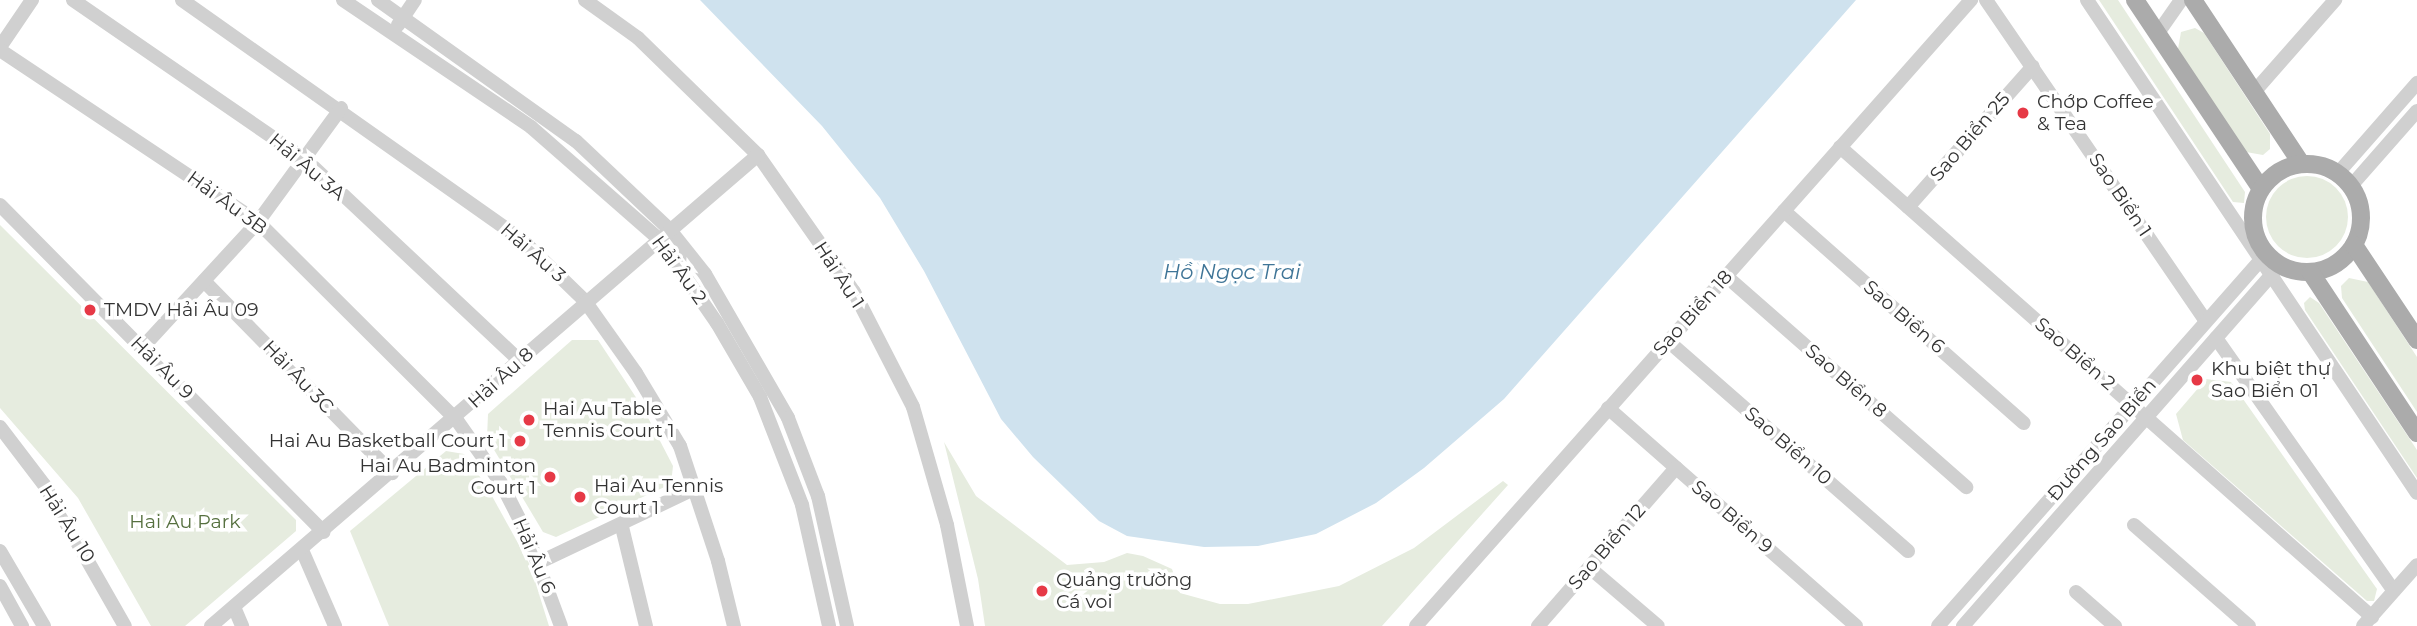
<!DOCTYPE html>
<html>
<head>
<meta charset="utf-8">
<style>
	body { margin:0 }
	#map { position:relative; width:2417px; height:626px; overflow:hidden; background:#fff; font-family:Montserrat,sans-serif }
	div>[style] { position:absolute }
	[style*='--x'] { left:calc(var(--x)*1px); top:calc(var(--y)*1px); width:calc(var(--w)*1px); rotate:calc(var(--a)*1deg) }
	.green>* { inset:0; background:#e6ecdf }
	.round { border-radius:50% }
	.water>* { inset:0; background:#cfe2ee }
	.minor>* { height:14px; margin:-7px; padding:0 7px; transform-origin:7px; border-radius:7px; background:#d0d0d0 }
	.major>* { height:18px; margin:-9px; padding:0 9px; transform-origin:9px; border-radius:9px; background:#ababab }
	.major>.ring { margin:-9px; padding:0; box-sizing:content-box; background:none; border:18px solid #ababab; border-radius:50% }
	.dots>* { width:19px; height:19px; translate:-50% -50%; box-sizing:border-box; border:4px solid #fff; border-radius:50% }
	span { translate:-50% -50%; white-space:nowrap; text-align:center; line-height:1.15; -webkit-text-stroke:7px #fff; paint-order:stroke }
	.poi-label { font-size:19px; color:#333 }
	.left { translate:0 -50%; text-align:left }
	.right { translate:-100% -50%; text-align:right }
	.street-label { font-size:19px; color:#333 }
	.park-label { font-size:19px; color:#56703f }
	.water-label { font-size:21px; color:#3f7597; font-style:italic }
</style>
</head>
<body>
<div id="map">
	<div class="green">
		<i style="clip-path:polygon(2099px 0,2118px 0,2245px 192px,2244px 203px,2233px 202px)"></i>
		<i style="clip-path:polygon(2195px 28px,2204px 33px,2270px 134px,2270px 149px,2263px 155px,2246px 152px,2178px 49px,2181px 32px)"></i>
		<i class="round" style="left:2266px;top:176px;width:82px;height:82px"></i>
		<i style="clip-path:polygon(0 225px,296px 520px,296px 531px,185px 626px,151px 626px,78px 498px,0 408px)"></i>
		<i style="clip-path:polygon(2349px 278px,2368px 282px,2417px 357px,2417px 412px,2342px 298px,2341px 286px)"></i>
		<i style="clip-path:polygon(2310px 297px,2319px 303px,2417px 450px,2417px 478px,2305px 310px,2304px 303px)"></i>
		<i style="clip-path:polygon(572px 340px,598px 340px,643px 408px,673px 466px,671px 484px,556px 537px,543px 532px,487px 438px,488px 414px)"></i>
		<i style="clip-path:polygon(2206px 379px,2231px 382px,2377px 589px,2374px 601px,2367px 601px,2183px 440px,2176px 414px)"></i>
		<i style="clip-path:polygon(944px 442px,976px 496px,1067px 565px,1104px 562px,1127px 553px,1143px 556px,1172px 569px,1180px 593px,1220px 604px,1248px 604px,1339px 586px,1414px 548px,1503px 481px,1508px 485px,1382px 626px,985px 626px,978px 579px)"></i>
		<i style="clip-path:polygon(446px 451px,464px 454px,487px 487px,530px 565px,549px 626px,389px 626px,350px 531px)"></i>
	</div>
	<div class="water">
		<i style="clip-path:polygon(700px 0,1856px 0,1504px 399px,1424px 468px,1376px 503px,1316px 534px,1258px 546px,1204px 547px,1127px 536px,1099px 521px,1033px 457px,1001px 419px,924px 271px,880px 198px,822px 126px)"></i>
	</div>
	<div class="minor">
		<i style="--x:73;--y:0;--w:283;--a:34.5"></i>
		<i style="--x:306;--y:160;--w:294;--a:43.2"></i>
		<i style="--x:182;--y:0;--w:413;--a:35.2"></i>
		<i style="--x:520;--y:238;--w:91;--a:44.1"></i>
		<i style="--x:585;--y:301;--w:88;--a:54.7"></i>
		<i style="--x:636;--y:373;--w:85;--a:58.9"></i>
		<i style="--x:680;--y:446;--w:121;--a:71.7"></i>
		<i style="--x:718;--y:561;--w:67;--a:76.2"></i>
		<i style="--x:343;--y:0;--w:227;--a:34"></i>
		<i style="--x:531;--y:127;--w:170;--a:41.2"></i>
		<i style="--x:659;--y:239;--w:102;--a:55.4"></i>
		<i style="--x:717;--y:323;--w:86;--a:59.8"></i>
		<i style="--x:760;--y:397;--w:116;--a:68.7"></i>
		<i style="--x:802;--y:505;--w:124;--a:77.4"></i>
		<i style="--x:378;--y:0;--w:243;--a:35.5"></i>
		<i style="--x:576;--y:141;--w:129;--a:43.4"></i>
		<i style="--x:670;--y:230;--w:56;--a:51.5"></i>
		<i style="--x:705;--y:274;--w:166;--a:60"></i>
		<i style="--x:788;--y:418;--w:84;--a:69"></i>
		<i style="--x:818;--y:496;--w:133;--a:77.4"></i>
		<i style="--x:585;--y:0;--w:65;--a:35.6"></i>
		<i style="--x:638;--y:38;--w:168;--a:44.3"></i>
		<i style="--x:758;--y:155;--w:167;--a:55"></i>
		<i style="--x:854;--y:292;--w:129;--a:62.8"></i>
		<i style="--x:913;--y:407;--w:123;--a:73.9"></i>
		<i style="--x:947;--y:525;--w:103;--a:78.8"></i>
		<i style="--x:1986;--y:0;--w:389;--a:55.6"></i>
		<i style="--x:2087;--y:0;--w:593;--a:56.2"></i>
		<i style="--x:398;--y:25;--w:30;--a:-56"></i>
		<i style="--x:2158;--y:33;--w:40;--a:-55.1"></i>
		<i style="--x:0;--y:47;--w:57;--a:-55.8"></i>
		<i style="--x:0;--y:50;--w:310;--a:33.7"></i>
		<i style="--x:258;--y:222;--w:279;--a:44.9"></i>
		<i style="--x:456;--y:419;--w:78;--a:54.9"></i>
		<i style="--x:501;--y:483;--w:55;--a:63"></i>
		<i style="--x:526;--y:532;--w:100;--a:69.6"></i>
		<i style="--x:2254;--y:92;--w:123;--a:-48.6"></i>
		<i style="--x:1840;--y:147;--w:710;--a:41.46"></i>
		<i style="--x:2338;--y:173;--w:120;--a:-48.7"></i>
		<i style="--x:2351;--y:186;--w:100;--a:-48.7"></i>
		<i style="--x:0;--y:205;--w:460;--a:45.3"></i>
		<i style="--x:1908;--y:207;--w:188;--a:-48.4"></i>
		<i style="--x:1784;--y:211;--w:320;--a:41.5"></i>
		<i style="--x:1726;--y:276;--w:320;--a:41.3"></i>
		<i style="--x:204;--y:281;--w:269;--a:45.6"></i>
		<i style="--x:2216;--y:338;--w:309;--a:54.9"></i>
		<i style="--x:1668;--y:341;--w:319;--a:41.2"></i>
		<i style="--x:142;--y:348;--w:171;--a:-47.4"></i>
		<i style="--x:258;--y:222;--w:141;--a:-53.9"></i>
		<i style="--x:1608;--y:408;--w:330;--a:41.3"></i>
		<i style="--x:0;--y:427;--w:74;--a:52.7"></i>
		<i style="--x:45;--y:486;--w:161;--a:60.3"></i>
		<i style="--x:2134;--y:525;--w:153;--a:41.3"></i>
		<i style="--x:622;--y:527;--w:102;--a:76.4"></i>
		<i style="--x:302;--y:550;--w:83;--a:66.5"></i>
		<i style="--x:0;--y:551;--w:87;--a:59.6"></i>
		<i style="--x:540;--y:562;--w:173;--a:-25.4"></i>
		<i style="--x:1590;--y:568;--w:89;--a:40.5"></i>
		<i style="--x:0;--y:586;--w:46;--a:61.2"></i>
		<i style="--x:2076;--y:592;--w:52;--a:41.1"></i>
		<i style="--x:234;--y:607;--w:21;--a:67"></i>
		<i style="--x:211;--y:626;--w:722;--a:-40.73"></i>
		<i style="--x:1416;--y:626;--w:837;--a:-48.44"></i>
		<i style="--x:1538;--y:626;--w:210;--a:-48.9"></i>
		<i style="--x:1938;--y:626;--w:496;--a:-48.6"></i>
		<i style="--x:1963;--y:626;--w:480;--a:-48.7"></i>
		<i style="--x:2363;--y:626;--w:81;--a:-48.5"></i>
	</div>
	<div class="major">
		<i style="--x:2135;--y:0;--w:227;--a:56.3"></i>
		<i style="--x:2193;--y:0;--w:196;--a:56.5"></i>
		<i class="ring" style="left:2253px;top:164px;width:90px;height:90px"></i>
		<i style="--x:2354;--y:245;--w:114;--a:56.4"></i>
		<i style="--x:2311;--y:273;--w:192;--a:56.5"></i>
	</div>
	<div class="dots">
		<i style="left:2023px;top:113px;background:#e63946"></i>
		<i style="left:90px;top:310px;background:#e63946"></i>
		<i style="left:2197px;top:380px;background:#e63946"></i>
		<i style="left:529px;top:420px;background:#e63946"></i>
		<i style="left:520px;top:441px;background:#e63946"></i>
		<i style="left:550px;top:477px;background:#e63946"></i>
		<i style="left:580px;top:497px;background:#e63946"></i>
		<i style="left:1042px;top:591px;background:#e63946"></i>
	</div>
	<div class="poi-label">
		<span class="left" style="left:2037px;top:113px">Chớp Coffee<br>&amp; Tea</span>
		<span class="left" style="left:104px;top:310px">TMDV Hải Âu 09</span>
		<span class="left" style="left:2211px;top:380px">Khu biệt thự<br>Sao Biển 01</span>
		<span class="left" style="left:543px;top:420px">Hai Au Table<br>Tennis Court 1</span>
		<span class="right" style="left:506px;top:441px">Hai Au Basketball Court 1</span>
		<span class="right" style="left:536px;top:477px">Hai Au Badminton<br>Court 1</span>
		<span class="left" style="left:594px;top:497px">Hai Au Tennis<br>Court 1</span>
		<span class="left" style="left:1056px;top:591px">Quảng trường<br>Cá voi</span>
	</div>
	<div class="street-label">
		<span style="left:1970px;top:137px;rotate:-49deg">Sao Biển 25</span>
		<span style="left:307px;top:167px;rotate:40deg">Hải Âu 3A</span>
		<span style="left:2120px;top:195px;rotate:56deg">Sao Biển 1</span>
		<span style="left:227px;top:203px;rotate:36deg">Hải Âu 3B</span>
		<span style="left:533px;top:253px;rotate:41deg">Hải Âu 3</span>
		<span style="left:679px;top:270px;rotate:54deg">Hải Âu 2</span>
		<span style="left:839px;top:275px;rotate:57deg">Hải Âu 1</span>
		<span style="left:1693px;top:313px;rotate:-48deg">Sao Biển 18</span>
		<span style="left:1904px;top:317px;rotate:41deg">Sao Biển 6</span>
		<span style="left:2075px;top:354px;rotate:41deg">Sao Biển 2</span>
		<span style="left:162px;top:368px;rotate:45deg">Hải Âu 9</span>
		<span style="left:298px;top:377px;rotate:46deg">Hải Âu 3C</span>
		<span style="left:501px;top:378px;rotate:-42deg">Hải Âu 8</span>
		<span style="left:1846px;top:381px;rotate:41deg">Sao Biển 8</span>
		<span style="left:2102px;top:440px;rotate:-49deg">Đường Sao Biển</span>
		<span style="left:1788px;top:446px;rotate:41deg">Sao Biển 10</span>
		<span style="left:1732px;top:517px;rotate:41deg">Sao Biển 9</span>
		<span style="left:67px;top:524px;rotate:58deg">Hải Âu 10</span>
		<span style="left:1607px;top:547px;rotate:-49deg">Sao Biển 12</span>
		<span style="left:534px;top:556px;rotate:67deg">Hải Âu 6</span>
	</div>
	<div class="park-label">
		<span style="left:185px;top:522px">Hai Au Park</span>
	</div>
	<div class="water-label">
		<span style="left:1232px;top:272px">Hồ Ngọc Trai</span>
	</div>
</div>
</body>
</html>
